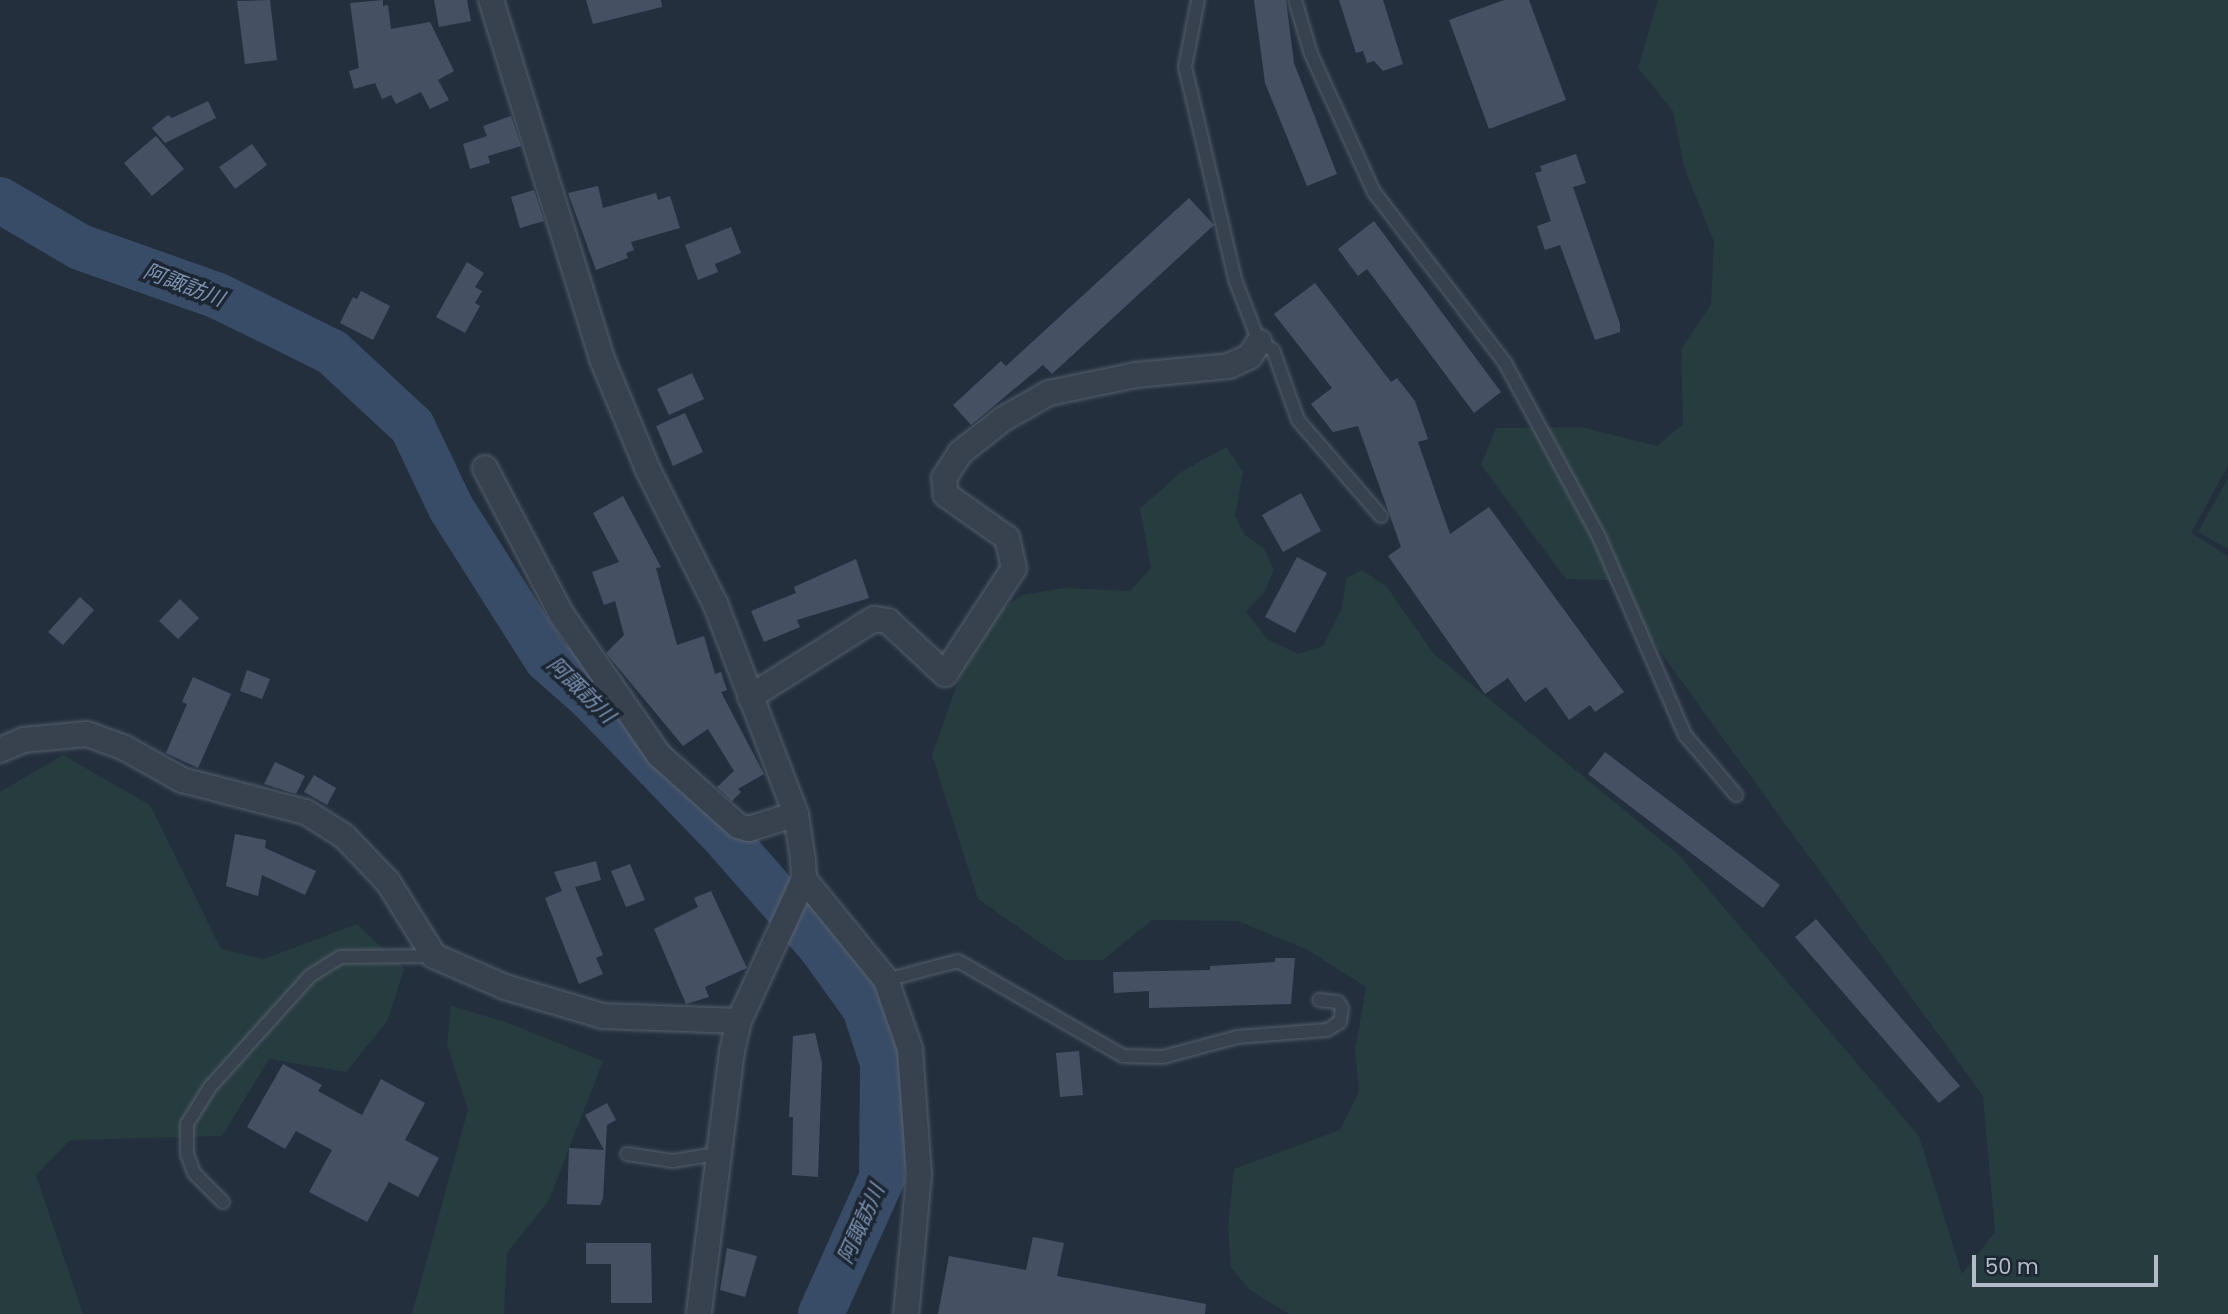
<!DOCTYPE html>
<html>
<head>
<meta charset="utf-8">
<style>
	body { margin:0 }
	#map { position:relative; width:2228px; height:1314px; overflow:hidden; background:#242f3e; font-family:Poppins,"Noto Sans JP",sans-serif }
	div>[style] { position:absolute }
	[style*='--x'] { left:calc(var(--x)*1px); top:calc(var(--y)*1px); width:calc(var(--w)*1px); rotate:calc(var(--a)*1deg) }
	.green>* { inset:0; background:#263c3f }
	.river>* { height:46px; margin:-23px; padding:0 23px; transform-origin:23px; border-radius:23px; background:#394c67 }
	.building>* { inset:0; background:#455162 }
	.roads { filter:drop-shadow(0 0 2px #565f6c) drop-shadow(0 0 2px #565f6c) }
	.lane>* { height:12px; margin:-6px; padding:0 6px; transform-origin:6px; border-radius:6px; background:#38414e }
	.street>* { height:24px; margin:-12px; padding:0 12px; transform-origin:12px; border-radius:12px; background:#38414e }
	span { translate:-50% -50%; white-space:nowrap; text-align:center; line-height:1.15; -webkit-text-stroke:7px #1d2633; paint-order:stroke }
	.water-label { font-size:21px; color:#7c92b1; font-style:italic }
	.scale { position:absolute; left:1972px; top:1255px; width:186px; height:32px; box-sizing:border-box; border:4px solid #b4bcc9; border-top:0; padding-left:9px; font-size:21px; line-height:24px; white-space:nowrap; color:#b4bcc9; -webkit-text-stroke:5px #1d2633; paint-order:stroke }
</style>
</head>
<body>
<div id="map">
	<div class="green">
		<i style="clip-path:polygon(1658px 0,2228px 0,2228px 466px,2191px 533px,2228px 556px,2228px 1314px,1289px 1314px,1250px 1290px,1231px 1268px,1228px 1227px,1234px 1169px,1340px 1130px,1359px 1092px,1355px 1050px,1366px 987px,1306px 949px,1238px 921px,1152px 920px,1103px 960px,1065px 960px,978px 899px,932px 755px,965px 662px,996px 613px,1022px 595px,1065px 588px,1130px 591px,1151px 568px,1140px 509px,1181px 472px,1226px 447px,1243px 472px,1235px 516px,1245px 535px,1264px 548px,1274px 570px,1264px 593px,1246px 611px,1267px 639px,1298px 654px,1323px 646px,1342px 608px,1346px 578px,1362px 570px,1387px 587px,1433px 653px,1679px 855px,1919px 1136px,1962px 1274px,1995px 1232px,1983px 1096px,1608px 580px,1566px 579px,1481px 465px,1496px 428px,1581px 427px,1657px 446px,1683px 424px,1681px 349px,1711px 305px,1714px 242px,1684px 167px,1673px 111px,1638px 68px)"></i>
		<i style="clip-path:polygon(2228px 478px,2228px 549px,2198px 532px)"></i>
		<i style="clip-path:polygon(63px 755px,150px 805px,221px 949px,264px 959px,357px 924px,404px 969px,388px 1020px,346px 1072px,269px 1059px,222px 1136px,70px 1140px,36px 1175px,83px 1314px,0 1314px,0 792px)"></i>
		<i style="clip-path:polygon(451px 1006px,506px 1022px,603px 1061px,549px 1200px,507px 1253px,504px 1314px,412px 1314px,468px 1109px,447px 1045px)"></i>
	</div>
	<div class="river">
		<i style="--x:0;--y:200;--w:93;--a:30.4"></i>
		<i style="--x:80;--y:247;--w:146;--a:19.5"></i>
		<i style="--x:218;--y:296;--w:127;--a:26.2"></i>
		<i style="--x:332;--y:352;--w:109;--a:42.8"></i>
		<i style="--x:412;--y:426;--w:91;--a:64.6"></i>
		<i style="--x:451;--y:508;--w:179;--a:57.6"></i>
		<i style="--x:547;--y:659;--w:60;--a:41.6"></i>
		<i style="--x:592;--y:699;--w:190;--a:46.1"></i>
		<i style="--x:724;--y:836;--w:149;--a:48.8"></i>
		<i style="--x:822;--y:948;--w:74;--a:54.4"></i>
		<i style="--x:865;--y:1008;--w:58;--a:71.9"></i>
		<i style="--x:883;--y:1063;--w:115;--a:90.5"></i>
		<i style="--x:882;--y:1178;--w:149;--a:114.2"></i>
	</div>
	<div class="building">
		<i style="clip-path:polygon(270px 0,277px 60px,245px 64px,237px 1px)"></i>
		<i style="clip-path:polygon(383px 0,383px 6px,388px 5px,391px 29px,430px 22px,454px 71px,438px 80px,449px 100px,430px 109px,421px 92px,396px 104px,391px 95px,382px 99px,375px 83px,354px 89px,349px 71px,359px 68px,350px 3px)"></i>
		<i style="clip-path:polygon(434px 0,467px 0,471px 21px,439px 27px)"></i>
		<i style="clip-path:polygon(586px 0,661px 0,662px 7px,593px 24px)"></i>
		<i style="clip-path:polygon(1254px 0,1286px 0,1294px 63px,1337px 174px,1307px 186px,1265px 83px)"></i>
		<i style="clip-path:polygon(1339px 0,1383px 0,1403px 64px,1383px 71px,1374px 61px,1367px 63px,1363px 51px,1356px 53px)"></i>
		<i style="clip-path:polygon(1504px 0,1529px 0,1566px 100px,1489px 129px,1449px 20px)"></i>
		<i style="clip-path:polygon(208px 101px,216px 118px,165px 143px,152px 128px,168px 115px,172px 118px)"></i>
		<i style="clip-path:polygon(511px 116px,521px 146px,488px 156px,490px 163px,470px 169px,463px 144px,487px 136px,483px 126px)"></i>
		<i style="clip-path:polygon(156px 136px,184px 169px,152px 196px,124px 163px)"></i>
		<i style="clip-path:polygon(252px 144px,267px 165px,235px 189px,219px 167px)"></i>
		<i style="clip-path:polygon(1576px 154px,1586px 183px,1573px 187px,1620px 324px,1620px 332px,1595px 340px,1560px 245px,1545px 250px,1537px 226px,1551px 221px,1535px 173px,1542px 171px,1540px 166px)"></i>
		<i style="clip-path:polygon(598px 186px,603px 208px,656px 193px,658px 200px,670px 196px,680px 228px,631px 242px,634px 250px,626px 253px,628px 258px,596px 270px,568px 193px)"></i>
		<i style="clip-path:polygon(534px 190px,544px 221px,520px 228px,511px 197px)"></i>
		<i style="clip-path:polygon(1189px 198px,1214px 225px,1052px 374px,1043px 365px,971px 425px,953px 405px,1001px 361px,1006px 366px)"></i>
		<i style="clip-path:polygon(1374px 221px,1501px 392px,1474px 413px,1367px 269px,1358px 276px,1338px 249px)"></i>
		<i style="clip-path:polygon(731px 227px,741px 253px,715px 264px,718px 272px,698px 280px,685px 245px)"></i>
		<i style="clip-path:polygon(467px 262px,484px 273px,475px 287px,482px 291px,475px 303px,480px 306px,465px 333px,436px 317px)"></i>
		<i style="clip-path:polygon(1315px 283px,1391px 382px,1397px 378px,1415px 401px,1428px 439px,1418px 442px,1450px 534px,1489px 507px,1624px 692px,1595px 712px,1590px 705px,1569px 720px,1546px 687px,1525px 702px,1508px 678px,1485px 694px,1388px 556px,1401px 547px,1358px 426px,1333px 432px,1311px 404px,1332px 388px,1274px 314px)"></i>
		<i style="clip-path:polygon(361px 291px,390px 306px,373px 340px,340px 323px,353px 297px,357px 299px)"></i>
		<i style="clip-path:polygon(692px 373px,704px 399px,669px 415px,657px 389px)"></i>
		<i style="clip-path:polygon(685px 413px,703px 452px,673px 466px,656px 426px)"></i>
		<i style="clip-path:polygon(1301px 493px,1321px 531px,1283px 552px,1262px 515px)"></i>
		<i style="clip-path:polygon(623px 496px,661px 567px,656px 568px,677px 645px,704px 636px,715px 674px,721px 672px,727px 690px,721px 692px,764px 774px,738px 789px,741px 792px,732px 801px,717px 787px,734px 771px,708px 729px,683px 746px,606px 653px,624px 635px,615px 601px,604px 605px,592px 572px,619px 562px,593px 513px)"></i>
		<i style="clip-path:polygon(1297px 557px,1327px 573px,1295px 633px,1265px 617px)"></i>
		<i style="clip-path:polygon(856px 559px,869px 598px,797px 620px,800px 627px,764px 642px,751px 611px,796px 593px,794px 587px)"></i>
		<i style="clip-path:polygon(80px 597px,94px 610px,63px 645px,48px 632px)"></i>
		<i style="clip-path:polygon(180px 599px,199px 618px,178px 639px,159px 621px)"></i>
		<i style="clip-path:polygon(247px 670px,270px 679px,262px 699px,240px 691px)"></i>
		<i style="clip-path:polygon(193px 677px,231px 694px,198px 768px,166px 753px,187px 704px,182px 702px)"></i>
		<i style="clip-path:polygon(1605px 752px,1780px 885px,1763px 908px,1588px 774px)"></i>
		<i style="clip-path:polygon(275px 762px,305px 776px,296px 794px,264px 784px)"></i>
		<i style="clip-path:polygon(314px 775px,336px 788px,327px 805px,304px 792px)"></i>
		<i style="clip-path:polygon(235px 834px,266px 840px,265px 848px,316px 871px,305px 895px,262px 875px,258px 896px,226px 886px)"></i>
		<i style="clip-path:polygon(596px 861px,601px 880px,575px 887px,603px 955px,596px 958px,603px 974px,579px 984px,545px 898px,562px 891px,554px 872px)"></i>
		<i style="clip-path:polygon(630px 864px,645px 900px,626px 907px,611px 871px)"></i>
		<i style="clip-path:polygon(711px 891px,747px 968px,705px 987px,709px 997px,686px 1004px,654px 929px,698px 907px,694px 898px)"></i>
		<i style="clip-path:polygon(1816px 919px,1960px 1086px,1939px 1103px,1795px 937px)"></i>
		<i style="clip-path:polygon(1275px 958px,1295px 958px,1291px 1004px,1149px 1008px,1149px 991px,1114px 993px,1113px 972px,1210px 970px,1210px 966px,1275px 962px)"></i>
		<i style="clip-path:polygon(815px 1033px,822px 1063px,818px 1177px,792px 1175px,793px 1117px,789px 1117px,793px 1036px)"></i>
		<i style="clip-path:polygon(1079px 1051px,1083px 1095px,1060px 1097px,1056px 1053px)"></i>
		<i style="clip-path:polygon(283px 1064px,322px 1085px,318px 1091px,362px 1115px,381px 1079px,425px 1103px,405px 1140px,439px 1158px,418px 1197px,389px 1182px,367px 1222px,309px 1192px,332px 1150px,296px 1131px,285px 1149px,247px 1127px)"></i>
		<i style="clip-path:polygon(607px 1103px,616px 1120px,607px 1125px,603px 1198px,600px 1205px,567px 1204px,569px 1148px,604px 1150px,585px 1115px)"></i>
		<i style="clip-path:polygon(1033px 1237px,1064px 1243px,1057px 1276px,1206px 1304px,1205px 1314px,938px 1314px,949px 1256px,1026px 1270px)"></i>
		<i style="clip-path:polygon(586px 1243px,651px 1243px,652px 1303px,611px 1303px,611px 1264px,586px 1264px)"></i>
		<i style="clip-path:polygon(727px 1248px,757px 1256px,745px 1297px,720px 1290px)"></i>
	</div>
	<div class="roads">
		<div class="lane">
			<i style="--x:1198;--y:0;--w:68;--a:101"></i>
			<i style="--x:1185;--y:67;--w:221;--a:76.7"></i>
			<i style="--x:1236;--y:282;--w:64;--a:69"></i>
			<i style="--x:1259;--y:342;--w:16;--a:30"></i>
			<i style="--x:1273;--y:350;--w:74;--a:70.3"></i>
			<i style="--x:1298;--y:420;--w:127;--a:49.2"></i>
			<i style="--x:1295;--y:0;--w:56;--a:73.5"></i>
			<i style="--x:1311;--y:54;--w:152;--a:65.5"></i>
			<i style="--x:1374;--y:192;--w:215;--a:52.5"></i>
			<i style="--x:1505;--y:363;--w:198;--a:61.6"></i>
			<i style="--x:1599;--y:537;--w:216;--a:66.5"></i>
			<i style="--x:1685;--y:735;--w:79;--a:49.6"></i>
			<i style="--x:886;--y:980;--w:74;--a:-14.8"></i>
			<i style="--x:958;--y:961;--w:190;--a:29.9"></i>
			<i style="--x:1123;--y:1056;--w:40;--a:1.4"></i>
			<i style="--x:1163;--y:1057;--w:77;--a:-15.1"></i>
			<i style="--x:1237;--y:1037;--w:90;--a:-4.4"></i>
			<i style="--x:1327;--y:1030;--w:15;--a:-32"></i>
			<i style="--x:1340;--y:1022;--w:14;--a:-82"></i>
			<i style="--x:1342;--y:1008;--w:7;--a:-124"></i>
			<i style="--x:1338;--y:1002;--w:19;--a:-174"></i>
			<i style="--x:627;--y:1154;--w:47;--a:8.7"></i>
			<i style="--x:673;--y:1161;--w:44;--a:-9.2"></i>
			<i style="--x:223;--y:1202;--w:41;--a:-135"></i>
			<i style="--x:194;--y:1173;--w:20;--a:-110"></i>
			<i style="--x:187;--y:1154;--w:30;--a:-90"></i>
			<i style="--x:187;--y:1124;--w:44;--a:-58.1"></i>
			<i style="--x:210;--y:1087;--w:149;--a:-48"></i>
			<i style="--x:310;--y:976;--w:36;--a:-32"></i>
			<i style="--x:340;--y:957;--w:94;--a:-0.6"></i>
		</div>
		<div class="street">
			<i style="--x:491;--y:0;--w:376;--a:72.8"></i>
			<i style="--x:602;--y:359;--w:120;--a:67.5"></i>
			<i style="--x:648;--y:470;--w:149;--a:63.3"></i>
			<i style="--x:715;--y:603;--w:226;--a:69"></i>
			<i style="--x:796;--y:814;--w:47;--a:81.3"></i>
			<i style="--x:803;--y:860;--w:19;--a:87"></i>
			<i style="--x:804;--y:879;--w:156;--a:114.6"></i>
			<i style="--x:739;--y:1021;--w:31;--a:103"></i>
			<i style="--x:732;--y:1051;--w:265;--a:97.2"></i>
			<i style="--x:485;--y:468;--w:166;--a:62.4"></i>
			<i style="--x:562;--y:615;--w:170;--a:55.3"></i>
			<i style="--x:659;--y:755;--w:106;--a:41.9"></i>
			<i style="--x:738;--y:826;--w:11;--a:15"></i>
			<i style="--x:749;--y:829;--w:49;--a:-17.7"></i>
			<i style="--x:750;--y:697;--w:146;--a:-32.2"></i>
			<i style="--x:874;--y:619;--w:14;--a:8"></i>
			<i style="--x:888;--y:621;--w:78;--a:42.9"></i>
			<i style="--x:945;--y:674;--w:126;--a:-56.9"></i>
			<i style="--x:1014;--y:568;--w:31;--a:-103"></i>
			<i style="--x:1007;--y:538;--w:75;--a:-144.8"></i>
			<i style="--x:946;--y:495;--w:17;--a:-97"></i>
			<i style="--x:944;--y:478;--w:30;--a:-57"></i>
			<i style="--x:960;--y:453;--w:55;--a:-38.3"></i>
			<i style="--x:1003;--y:419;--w:53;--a:-29.5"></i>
			<i style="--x:1049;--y:393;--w:89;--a:-11.7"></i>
			<i style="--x:1136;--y:375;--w:93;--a:-5.5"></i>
			<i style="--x:1229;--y:366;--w:23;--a:-25"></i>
			<i style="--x:1250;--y:356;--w:17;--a:-57"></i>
			<i style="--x:0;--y:750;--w:25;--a:-23"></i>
			<i style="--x:23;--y:740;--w:64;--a:-5.4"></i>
			<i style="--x:87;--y:734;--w:38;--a:20"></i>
			<i style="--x:123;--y:747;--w:68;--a:29.2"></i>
			<i style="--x:182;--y:780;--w:128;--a:14.5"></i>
			<i style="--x:306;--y:812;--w:45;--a:32.3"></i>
			<i style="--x:344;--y:836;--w:64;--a:46.3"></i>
			<i style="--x:388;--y:882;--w:87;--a:58.1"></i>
			<i style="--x:434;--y:956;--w:77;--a:23.6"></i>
			<i style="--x:505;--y:987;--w:101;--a:16.6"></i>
			<i style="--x:602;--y:1016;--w:137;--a:2.1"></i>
			<i style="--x:804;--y:879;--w:130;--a:50.9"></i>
			<i style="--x:886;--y:980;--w:73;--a:70.8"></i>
			<i style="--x:910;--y:1049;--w:126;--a:85.9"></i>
			<i style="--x:919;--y:1175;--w:140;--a:95.3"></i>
		</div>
	</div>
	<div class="water-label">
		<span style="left:184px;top:285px;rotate:21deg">阿諏訪川</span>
		<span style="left:581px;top:690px;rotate:44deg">阿諏訪川</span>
		<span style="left:861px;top:1224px;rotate:-66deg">阿諏訪川</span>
	</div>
	<div class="scale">50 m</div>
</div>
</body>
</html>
